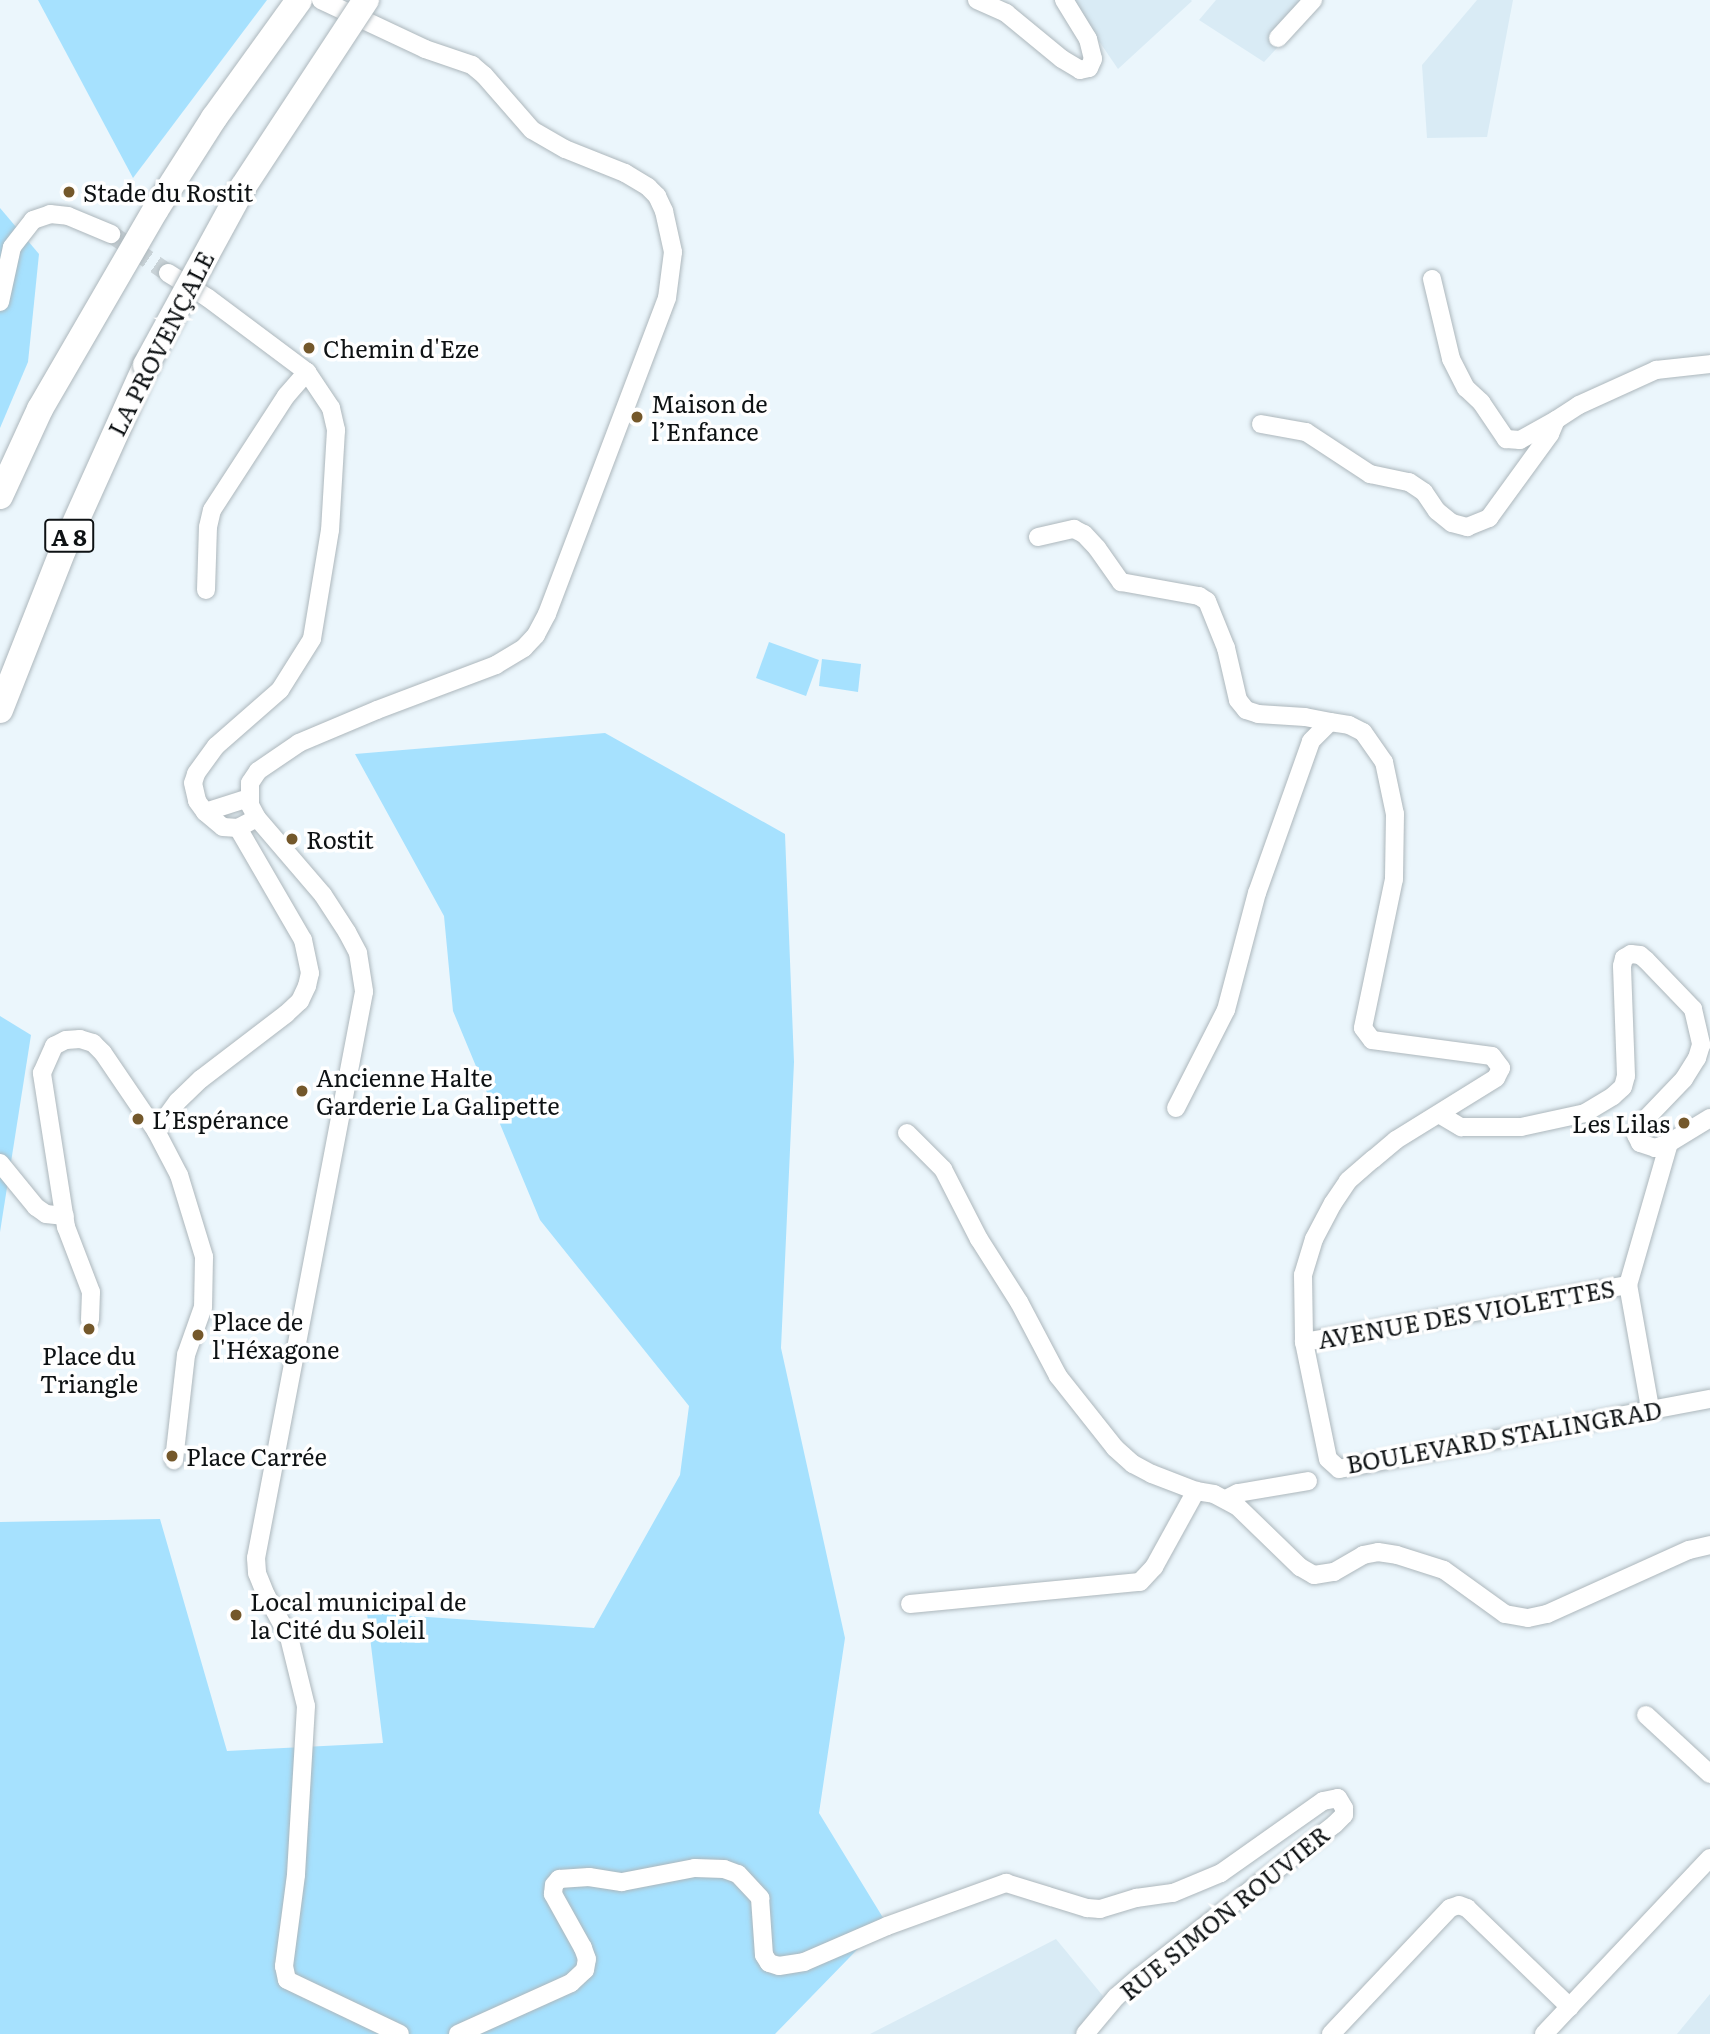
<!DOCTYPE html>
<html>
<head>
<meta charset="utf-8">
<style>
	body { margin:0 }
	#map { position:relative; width:1710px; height:2034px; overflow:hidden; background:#ebf6fc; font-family:Literata,serif }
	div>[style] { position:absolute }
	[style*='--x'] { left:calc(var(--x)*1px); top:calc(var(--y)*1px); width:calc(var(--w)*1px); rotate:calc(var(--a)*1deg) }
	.built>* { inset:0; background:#d9ebf5 }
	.green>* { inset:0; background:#a6e1fe }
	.minor-tunnel>* { height:18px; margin-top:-9px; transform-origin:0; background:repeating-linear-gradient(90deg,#cad4d9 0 18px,transparent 0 27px) }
	.roads { filter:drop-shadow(0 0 2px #adb7bc) drop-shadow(0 0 2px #adb7bc) }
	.minor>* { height:18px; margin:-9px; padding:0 9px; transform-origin:9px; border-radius:9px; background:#fff }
	.highway>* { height:26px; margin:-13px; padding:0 13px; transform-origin:13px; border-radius:13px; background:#fff }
	.bridges { filter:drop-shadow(0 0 2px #adb7bc) drop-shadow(0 0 2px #adb7bc) }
	.highway-bridge>* { height:26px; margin:-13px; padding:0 13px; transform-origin:13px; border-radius:13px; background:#fff }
	.dots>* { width:19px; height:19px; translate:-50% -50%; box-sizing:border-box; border:4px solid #fff; border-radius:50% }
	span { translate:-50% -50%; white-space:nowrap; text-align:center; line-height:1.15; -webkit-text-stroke:7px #fff; paint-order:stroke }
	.shield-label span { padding:2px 5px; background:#fff; border:2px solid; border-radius:5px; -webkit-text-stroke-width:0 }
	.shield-label { font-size:23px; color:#0e1214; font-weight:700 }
	.poi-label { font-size:24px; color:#0e1214 }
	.left { translate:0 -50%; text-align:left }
	.right { translate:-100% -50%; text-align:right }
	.street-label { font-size:24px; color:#0e1214 }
</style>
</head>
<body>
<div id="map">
	<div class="built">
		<i style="clip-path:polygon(1071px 0,1191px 0,1192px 1px,1118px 69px)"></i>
		<i style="clip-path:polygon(1216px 0,1322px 0,1264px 62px,1199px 20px)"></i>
		<i style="clip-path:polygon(1477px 0,1513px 0,1487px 137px,1427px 138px,1422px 65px)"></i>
		<i style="clip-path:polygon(1056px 1939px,1103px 1996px,1091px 2034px,870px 2034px)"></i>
		<i style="clip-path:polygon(1710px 1994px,1710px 2034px,1677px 2034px)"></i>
	</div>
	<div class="green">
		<i style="clip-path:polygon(38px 0,267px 0,133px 178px)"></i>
		<i style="clip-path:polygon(0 208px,39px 254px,28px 362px,0 428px)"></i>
		<i style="clip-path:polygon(769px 642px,819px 660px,806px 696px,756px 678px)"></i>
		<i style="clip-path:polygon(822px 659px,861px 664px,858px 692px,819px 686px)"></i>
		<i style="clip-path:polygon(605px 733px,785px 834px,794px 1062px,781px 1348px,845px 1638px,819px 1813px,885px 1921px,775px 2034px,0 2034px,0 1522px,160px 1519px,227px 1751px,383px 1743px,367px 1613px,594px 1628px,680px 1475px,689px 1406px,540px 1220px,453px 1011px,444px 916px,355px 754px)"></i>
		<i style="clip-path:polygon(0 1016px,31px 1035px,0 1232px)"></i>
	</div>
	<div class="minor-tunnel">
		<i style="--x:111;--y:234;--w:69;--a:34.4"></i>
	</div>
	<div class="roads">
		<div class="minor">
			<i style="--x:321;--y:0;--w:115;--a:25.2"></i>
			<i style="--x:425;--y:49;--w:50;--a:18.8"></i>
			<i style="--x:472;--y:65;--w:16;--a:40"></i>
			<i style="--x:484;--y:75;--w:73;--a:48.9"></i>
			<i style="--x:532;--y:130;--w:38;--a:30"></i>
			<i style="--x:565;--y:149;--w:65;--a:21.8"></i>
			<i style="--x:625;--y:173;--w:27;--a:31"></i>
			<i style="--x:648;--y:187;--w:13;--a:45"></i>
			<i style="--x:657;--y:196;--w:17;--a:65"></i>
			<i style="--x:664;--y:211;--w:42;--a:77.6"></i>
			<i style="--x:673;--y:252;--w:46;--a:97.4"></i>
			<i style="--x:667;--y:298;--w:338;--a:110.8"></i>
			<i style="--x:547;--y:614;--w:24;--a:118"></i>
			<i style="--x:536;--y:635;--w:18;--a:133"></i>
			<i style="--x:524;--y:648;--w:33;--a:149"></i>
			<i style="--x:496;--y:665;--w:127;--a:159.3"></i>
			<i style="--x:377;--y:710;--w:85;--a:157.1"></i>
			<i style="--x:299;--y:743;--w:50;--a:145.7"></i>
			<i style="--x:258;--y:771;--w:14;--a:124"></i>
			<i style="--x:250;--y:783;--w:22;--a:90"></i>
			<i style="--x:250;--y:805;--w:15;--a:62"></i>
			<i style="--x:257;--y:818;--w:101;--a:49.4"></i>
			<i style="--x:323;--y:895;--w:44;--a:57"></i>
			<i style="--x:347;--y:932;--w:24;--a:62"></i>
			<i style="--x:358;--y:953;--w:39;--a:81"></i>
			<i style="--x:364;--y:992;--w:576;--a:100.8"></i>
			<i style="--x:256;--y:1558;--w:15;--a:86"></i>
			<i style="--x:257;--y:1573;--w:24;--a:68"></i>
			<i style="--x:266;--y:1595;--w:48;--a:61.3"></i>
			<i style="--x:289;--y:1637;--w:71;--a:76.2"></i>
			<i style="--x:306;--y:1706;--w:169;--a:93.4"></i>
			<i style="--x:296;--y:1875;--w:92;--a:97.5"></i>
			<i style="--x:284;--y:1966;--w:14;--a:78"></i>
			<i style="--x:287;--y:1980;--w:125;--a:25.5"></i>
			<i style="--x:977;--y:0;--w:32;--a:24"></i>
			<i style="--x:1006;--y:13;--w:72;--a:39.4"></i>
			<i style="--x:1062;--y:59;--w:21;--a:31"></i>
			<i style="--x:1080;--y:70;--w:9;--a:-13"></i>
			<i style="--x:1089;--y:68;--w:10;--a:-66"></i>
			<i style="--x:1093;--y:59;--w:21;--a:-104"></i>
			<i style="--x:1088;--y:39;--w:46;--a:-121.6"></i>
			<i style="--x:1278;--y:38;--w:52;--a:-47.4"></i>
			<i style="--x:168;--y:273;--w:47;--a:32"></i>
			<i style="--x:208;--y:298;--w:124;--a:36.8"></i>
			<i style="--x:307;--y:372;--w:43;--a:56.3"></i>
			<i style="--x:331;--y:408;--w:23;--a:77"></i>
			<i style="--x:336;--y:430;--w:100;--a:93.4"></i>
			<i style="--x:330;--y:530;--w:110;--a:99.4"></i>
			<i style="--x:312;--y:639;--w:60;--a:122.1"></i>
			<i style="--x:280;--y:690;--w:85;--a:138.8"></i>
			<i style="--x:216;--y:746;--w:34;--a:126"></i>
			<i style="--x:196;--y:774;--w:9;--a:108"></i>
			<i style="--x:193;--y:783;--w:18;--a:77"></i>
			<i style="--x:197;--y:801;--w:14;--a:54"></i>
			<i style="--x:205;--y:812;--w:23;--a:40"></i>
			<i style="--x:223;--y:827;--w:15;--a:4"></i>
			<i style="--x:238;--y:828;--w:21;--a:-28"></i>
			<i style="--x:1432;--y:279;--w:82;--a:76.6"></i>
			<i style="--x:1451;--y:359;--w:33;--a:63"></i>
			<i style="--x:1466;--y:388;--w:21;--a:43"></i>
			<i style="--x:1481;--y:402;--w:45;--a:56"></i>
			<i style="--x:1506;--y:439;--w:14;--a:4"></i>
			<i style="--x:1520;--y:440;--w:41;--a:-29.1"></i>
			<i style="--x:0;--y:302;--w:56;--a:-77.7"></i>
			<i style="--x:12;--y:247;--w:34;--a:-52"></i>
			<i style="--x:33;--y:220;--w:18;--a:-19"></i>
			<i style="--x:50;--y:214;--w:18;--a:6"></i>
			<i style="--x:68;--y:216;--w:47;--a:22.7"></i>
			<i style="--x:1261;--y:424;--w:46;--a:10.1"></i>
			<i style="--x:1306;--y:432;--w:77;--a:33.3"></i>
			<i style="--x:1370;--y:474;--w:40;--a:12"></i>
			<i style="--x:1409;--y:482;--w:18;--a:34"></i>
			<i style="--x:1424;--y:492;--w:23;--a:56"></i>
			<i style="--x:1437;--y:511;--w:19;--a:39"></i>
			<i style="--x:1452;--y:523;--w:16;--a:15"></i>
			<i style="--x:1467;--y:527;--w:24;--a:-22"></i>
			<i style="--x:1489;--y:518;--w:104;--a:-54"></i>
			<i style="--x:1550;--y:434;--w:15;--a:-67"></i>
			<i style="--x:1556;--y:420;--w:27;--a:-33"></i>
			<i style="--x:1579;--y:405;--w:85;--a:-24.4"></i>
			<i style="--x:1656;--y:370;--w:54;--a:-6.3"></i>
			<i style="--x:1038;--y:537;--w:37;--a:-13"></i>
			<i style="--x:1074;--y:529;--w:11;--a:27"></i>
			<i style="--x:1084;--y:534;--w:19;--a:47"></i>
			<i style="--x:1097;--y:548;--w:42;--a:54.8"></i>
			<i style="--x:1121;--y:582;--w:79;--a:10.2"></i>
			<i style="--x:1199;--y:596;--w:9;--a:32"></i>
			<i style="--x:1207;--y:601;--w:51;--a:68"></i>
			<i style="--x:1226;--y:648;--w:53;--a:77"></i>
			<i style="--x:1238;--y:700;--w:13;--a:51"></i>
			<i style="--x:1246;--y:710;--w:13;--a:18"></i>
			<i style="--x:1258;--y:714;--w:47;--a:3.7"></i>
			<i style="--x:1305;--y:717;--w:25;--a:11"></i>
			<i style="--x:206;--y:590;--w:63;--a:-88.2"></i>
			<i style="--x:208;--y:527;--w:17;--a:-77"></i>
			<i style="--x:212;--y:510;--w:136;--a:-57"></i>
			<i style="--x:286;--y:396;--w:32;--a:-49"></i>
			<i style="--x:205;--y:812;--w:46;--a:-17.7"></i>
			<i style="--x:1176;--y:1108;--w:110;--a:-63"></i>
			<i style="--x:1226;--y:1010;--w:121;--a:-75.2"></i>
			<i style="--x:1257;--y:893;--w:161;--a:-70.4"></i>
			<i style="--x:1311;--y:741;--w:27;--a:-45"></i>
			<i style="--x:1330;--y:722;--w:19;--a:9"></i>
			<i style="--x:1349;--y:725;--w:16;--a:27"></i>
			<i style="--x:1363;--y:732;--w:37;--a:55"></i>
			<i style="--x:1384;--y:762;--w:53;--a:78.1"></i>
			<i style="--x:1395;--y:814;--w:65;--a:90.9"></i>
			<i style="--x:1394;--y:879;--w:152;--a:101.8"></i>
			<i style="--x:1363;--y:1028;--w:15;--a:53"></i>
			<i style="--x:1372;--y:1040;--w:121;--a:7.6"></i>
			<i style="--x:1492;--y:1056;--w:15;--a:53"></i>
			<i style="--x:1501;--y:1068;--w:11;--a:117"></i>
			<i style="--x:1496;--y:1078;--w:118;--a:148.2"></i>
			<i style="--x:1396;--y:1140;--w:30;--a:140"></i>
			<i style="--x:1373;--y:1159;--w:33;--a:139"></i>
			<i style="--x:1348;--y:1181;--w:27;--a:124"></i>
			<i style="--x:1333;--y:1203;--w:41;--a:117.8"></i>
			<i style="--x:1314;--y:1239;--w:38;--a:107"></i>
			<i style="--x:1303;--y:1275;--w:67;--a:89.1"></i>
			<i style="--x:1304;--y:1342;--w:119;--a:78.4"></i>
			<i style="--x:1328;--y:1459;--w:15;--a:42"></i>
			<i style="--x:1339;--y:1469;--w:378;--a:-10.7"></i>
			<i style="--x:1439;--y:1114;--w:26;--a:31"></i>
			<i style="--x:1461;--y:1127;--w:60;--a:0"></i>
			<i style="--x:1521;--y:1127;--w:66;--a:-12.3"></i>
			<i style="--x:1585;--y:1113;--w:33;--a:-31"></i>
			<i style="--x:1613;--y:1096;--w:13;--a:-42"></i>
			<i style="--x:1623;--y:1087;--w:11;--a:-75"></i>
			<i style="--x:1626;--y:1076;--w:110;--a:-92.1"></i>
			<i style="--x:1622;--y:966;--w:8;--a:-76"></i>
			<i style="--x:1624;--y:958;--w:8;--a:-30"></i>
			<i style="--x:1631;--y:954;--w:9;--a:6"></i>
			<i style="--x:1640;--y:955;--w:8;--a:40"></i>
			<i style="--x:1646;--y:960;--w:68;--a:46.2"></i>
			<i style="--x:1693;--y:1009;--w:37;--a:77"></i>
			<i style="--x:1701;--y:1045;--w:14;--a:107"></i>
			<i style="--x:1697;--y:1058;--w:25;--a:122"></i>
			<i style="--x:1684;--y:1079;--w:66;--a:133.8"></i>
			<i style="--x:1638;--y:1127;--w:8;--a:104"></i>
			<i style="--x:1636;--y:1135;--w:9;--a:63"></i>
			<i style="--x:1640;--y:1143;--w:16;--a:18"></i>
			<i style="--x:1655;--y:1148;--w:15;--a:-20"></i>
			<i style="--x:1669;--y:1143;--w:48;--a:-31.4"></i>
			<i style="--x:156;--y:1131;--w:37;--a:-54"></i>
			<i style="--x:178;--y:1101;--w:32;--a:-44"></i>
			<i style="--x:201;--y:1079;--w:107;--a:-37.4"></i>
			<i style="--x:286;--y:1014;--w:19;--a:-43"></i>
			<i style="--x:300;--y:1001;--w:17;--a:-65"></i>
			<i style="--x:307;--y:986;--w:13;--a:-77"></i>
			<i style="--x:310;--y:973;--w:34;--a:-102"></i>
			<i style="--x:303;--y:940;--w:129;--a:-120.1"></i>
			<i style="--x:907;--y:1133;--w:51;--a:45"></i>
			<i style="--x:943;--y:1169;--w:79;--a:62.8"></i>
			<i style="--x:979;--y:1239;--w:75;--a:57.6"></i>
			<i style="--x:1019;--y:1302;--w:84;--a:62.2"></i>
			<i style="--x:1058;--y:1376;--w:92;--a:51.6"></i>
			<i style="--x:1115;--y:1448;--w:24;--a:42"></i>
			<i style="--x:1133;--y:1464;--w:21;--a:28"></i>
			<i style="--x:1152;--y:1474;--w:47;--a:21.1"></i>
			<i style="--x:1196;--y:1491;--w:18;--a:9"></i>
			<i style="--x:1214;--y:1494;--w:26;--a:28"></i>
			<i style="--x:1237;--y:1506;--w:88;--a:44.1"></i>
			<i style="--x:1300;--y:1567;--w:16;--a:30"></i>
			<i style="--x:1314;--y:1575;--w:20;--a:-9"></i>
			<i style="--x:1334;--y:1572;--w:34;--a:-30"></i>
			<i style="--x:1363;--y:1555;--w:15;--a:-11"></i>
			<i style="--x:1378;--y:1552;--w:19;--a:9"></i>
			<i style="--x:1397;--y:1555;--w:49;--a:17.7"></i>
			<i style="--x:1444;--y:1570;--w:75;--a:35.8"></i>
			<i style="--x:1505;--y:1614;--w:23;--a:10"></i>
			<i style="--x:1528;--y:1618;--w:19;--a:-12"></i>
			<i style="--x:1547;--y:1614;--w:156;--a:-24.3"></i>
			<i style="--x:1689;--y:1550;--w:22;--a:-13"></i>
			<i style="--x:0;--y:1163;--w:57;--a:50.7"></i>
			<i style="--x:36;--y:1207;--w:12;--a:35"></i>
			<i style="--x:46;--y:1214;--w:19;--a:6"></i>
			<i style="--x:90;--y:1320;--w:28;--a:-88"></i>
			<i style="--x:91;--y:1292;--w:70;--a:-111"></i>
			<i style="--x:66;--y:1227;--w:156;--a:-98.9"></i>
			<i style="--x:42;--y:1073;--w:30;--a:-66"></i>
			<i style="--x:54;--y:1046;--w:13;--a:-27"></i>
			<i style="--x:66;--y:1040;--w:14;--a:-4"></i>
			<i style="--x:80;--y:1039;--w:14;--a:17"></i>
			<i style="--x:93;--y:1043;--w:14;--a:45"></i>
			<i style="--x:103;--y:1053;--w:94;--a:55.8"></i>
			<i style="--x:156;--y:1131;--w:50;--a:62.4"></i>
			<i style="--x:179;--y:1175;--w:86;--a:73"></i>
			<i style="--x:204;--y:1257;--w:50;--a:91.1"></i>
			<i style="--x:203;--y:1307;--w:51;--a:109.5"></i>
			<i style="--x:186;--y:1355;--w:106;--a:96.5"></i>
			<i style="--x:1304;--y:1342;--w:329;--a:-10"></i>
			<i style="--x:1650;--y:1408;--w:125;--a:-100.1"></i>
			<i style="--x:1628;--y:1285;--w:148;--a:-73.9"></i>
			<i style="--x:1226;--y:1499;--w:13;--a:-27"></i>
			<i style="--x:1238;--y:1493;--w:71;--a:-9.7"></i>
			<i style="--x:910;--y:1604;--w:231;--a:-5.5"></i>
			<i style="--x:1140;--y:1582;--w:21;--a:-47"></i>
			<i style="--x:1154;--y:1567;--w:87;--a:-61.1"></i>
			<i style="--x:1646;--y:1715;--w:87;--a:42.7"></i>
			<i style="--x:458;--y:2034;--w:124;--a:-24.3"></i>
			<i style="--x:571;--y:1983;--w:19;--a:-43"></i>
			<i style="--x:585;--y:1970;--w:11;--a:-80"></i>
			<i style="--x:587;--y:1959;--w:12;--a:-110"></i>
			<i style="--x:583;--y:1948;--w:62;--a:-119.1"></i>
			<i style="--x:553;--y:1894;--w:9;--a:-84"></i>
			<i style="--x:554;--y:1885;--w:8;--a:-50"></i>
			<i style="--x:559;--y:1879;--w:30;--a:-4"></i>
			<i style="--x:589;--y:1877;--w:33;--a:9"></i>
			<i style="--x:622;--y:1882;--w:74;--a:-10.9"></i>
			<i style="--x:695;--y:1868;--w:29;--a:2"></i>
			<i style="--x:724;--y:1869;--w:15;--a:20"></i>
			<i style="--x:738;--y:1874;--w:33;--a:47"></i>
			<i style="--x:760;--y:1898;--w:57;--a:86"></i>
			<i style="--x:764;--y:1955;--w:9;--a:58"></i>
			<i style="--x:769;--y:1963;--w:10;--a:17"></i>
			<i style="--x:779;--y:1966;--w:25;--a:-9"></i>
			<i style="--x:804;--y:1962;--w:90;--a:-23.4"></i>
			<i style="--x:887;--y:1926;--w:127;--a:-19.9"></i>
			<i style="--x:1006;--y:1883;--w:85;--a:17.2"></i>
			<i style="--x:1087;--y:1908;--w:13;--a:4"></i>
			<i style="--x:1100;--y:1909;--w:38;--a:-17"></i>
			<i style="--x:1136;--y:1898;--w:37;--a:-8"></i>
			<i style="--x:1173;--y:1893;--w:52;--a:-22.6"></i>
			<i style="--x:1221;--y:1873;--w:125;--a:-35.2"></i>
			<i style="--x:1323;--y:1801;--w:15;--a:-11"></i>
			<i style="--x:1338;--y:1798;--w:12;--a:59"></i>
			<i style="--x:1344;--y:1808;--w:7;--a:90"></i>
			<i style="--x:1344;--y:1815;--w:13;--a:135"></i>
			<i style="--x:1335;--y:1824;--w:249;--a:142"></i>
			<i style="--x:1139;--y:1977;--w:30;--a:139"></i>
			<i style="--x:1116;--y:1997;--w:48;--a:130"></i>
			<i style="--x:1331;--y:2034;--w:173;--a:-46.6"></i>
			<i style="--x:1450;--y:1908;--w:9;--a:-18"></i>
			<i style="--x:1459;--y:1905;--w:9;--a:21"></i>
			<i style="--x:1467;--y:1908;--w:143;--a:43.9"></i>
			<i style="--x:1544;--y:2034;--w:242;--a:-46.7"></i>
		</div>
		<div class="highway">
			<i style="--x:0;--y:496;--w:96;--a:-65.3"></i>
			<i style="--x:40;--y:409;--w:231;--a:-59.9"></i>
			<i style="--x:156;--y:209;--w:108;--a:-57.5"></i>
			<i style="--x:214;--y:118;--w:145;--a:-54.2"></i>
			<i style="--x:0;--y:710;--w:172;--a:-68.5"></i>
			<i style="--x:63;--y:550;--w:203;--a:-65.8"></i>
		</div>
	</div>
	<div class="bridges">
		<div class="highway-bridge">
			<i style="--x:146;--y:365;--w:203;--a:-61.4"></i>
			<i style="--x:243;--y:187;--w:224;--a:-56.7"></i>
		</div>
	</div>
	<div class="dots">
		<i style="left:69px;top:192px;background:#74582b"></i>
		<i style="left:309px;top:348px;background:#74582b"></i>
		<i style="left:637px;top:417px;background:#74582b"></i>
		<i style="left:292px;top:839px;background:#74582b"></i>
		<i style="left:302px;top:1091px;background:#74582b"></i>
		<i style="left:138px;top:1119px;background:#74582b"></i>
		<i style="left:1684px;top:1123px;background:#74582b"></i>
		<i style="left:89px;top:1329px;background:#74582b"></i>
		<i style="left:198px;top:1335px;background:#74582b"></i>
		<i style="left:172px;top:1456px;background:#74582b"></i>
		<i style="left:236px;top:1615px;background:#74582b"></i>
	</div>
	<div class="shield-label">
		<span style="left:69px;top:536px">A 8</span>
	</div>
	<div class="poi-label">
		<span class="left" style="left:83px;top:192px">Stade du Rostit</span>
		<span class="left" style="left:323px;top:348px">Chemin d'Eze</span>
		<span class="left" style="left:651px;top:417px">Maison de<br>l’Enfance</span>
		<span class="left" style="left:306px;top:839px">Rostit</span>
		<span class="left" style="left:316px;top:1091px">Ancienne Halte<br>Garderie La Galipette</span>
		<span class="left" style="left:152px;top:1119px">L’Espérance</span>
		<span class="right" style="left:1670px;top:1123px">Les Lilas</span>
		<span class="left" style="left:212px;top:1335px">Place de<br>l'Héxagone</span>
		<span style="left:89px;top:1369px">Place du<br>Triangle</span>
		<span class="left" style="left:186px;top:1456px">Place Carrée</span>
		<span class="left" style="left:250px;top:1615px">Local municipal de<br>la Cité du Soleil</span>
	</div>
	<div class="street-label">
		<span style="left:160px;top:343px;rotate:-63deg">LA PROVENÇALE</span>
		<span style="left:1466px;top:1313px;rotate:-10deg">AVENUE DES VIOLETTES</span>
		<span style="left:1504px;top:1436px;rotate:-10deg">BOULEVARD STALINGRAD</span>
		<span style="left:1224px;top:1912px;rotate:-39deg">RUE SIMON ROUVIER</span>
	</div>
</div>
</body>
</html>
